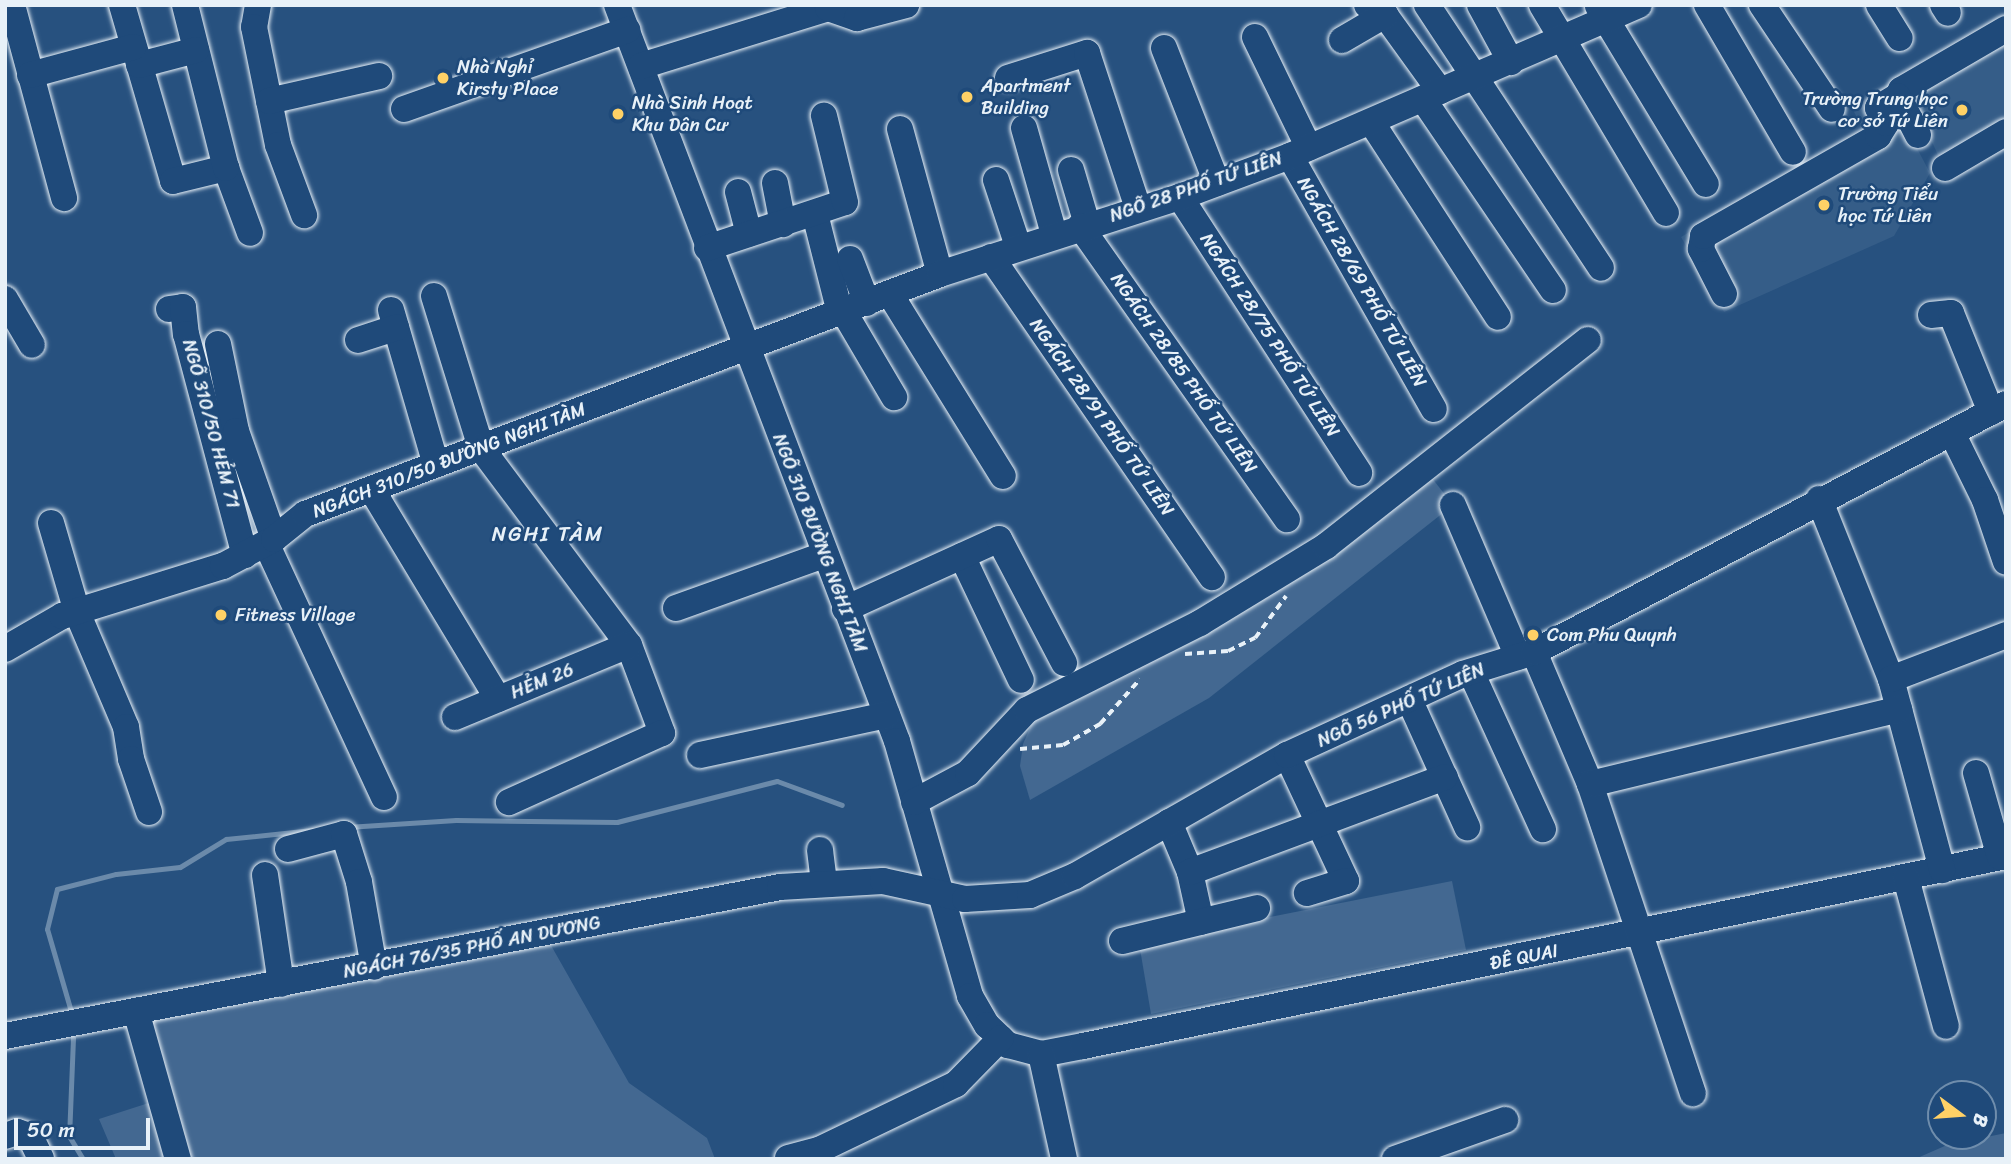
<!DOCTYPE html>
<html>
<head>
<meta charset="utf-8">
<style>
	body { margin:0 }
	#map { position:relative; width:2011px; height:1164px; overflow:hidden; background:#27517f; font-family:Sriracha,sans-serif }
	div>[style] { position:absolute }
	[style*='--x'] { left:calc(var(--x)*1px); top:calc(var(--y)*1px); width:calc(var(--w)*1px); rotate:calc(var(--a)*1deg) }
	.built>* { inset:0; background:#355d88 }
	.green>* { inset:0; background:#436891 }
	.stream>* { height:5px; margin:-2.5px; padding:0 2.5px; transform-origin:2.5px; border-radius:2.5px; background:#6b8aaa }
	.path>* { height:3.5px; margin-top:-1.75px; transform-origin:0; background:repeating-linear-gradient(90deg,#e8f1f8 0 7px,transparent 0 12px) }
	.roads { filter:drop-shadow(0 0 2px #e8f1f8) drop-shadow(0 0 2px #e8f1f8) }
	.minor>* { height:26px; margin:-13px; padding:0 13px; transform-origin:13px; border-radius:13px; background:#1f4a7a }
	.dots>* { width:19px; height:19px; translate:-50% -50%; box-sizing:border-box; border:4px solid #1f4a7a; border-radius:50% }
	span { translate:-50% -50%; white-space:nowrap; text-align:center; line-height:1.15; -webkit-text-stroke:5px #1f4a7a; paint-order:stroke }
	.poi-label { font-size:19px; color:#e8f1f8 }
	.left { translate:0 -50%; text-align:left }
	.right { translate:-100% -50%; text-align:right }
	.street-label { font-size:19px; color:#e8f1f8 }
	.neighbourhood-label { font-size:21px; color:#e8f1f8; letter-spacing:2px }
	.frame { position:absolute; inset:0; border:7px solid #e8f1f8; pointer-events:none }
	.north { position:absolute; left:1927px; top:1080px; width:70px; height:70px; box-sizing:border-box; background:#1f4a7a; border:2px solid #6f8dac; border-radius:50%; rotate:106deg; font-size:19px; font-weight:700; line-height:28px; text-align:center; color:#e8f1f8 }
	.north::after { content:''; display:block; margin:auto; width:24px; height:32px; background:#ffd166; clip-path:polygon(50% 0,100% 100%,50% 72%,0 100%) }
	.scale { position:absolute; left:14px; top:1118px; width:136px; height:32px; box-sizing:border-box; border:4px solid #e8f1f8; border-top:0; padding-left:9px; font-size:21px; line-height:24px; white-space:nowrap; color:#e8f1f8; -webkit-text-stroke:5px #1f4a7a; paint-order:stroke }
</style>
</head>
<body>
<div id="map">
	<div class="built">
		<i style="clip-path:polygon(2006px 42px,2006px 126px,1941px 162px,1910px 93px)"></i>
		<i style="clip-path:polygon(1887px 91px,1930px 173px,1894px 236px,1724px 312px,1681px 237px,1863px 129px,1853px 110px)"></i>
	</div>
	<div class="green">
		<i style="clip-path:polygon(1428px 473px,1453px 505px,1209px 698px,1030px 800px,1020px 766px,1023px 744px,1041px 703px)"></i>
		<i style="clip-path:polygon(1452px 881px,1466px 950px,1151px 1014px,1139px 943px)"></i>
		<i style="clip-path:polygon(544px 933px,629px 1083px,707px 1138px,715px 1159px,116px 1159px,99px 1119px,161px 1099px,136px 1011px)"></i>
		<i style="clip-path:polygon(2006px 1133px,2006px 1159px,1915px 1159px,1947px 1145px)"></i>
	</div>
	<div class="stream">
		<i style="--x:347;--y:827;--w:109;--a:-3.7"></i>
		<i style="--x:456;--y:820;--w:161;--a:0.7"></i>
		<i style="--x:617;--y:822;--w:165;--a:-14.4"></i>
		<i style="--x:777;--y:781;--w:69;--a:20.3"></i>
		<i style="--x:70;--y:1008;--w:82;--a:-106.2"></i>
		<i style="--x:47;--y:929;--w:41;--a:-76"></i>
		<i style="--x:57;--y:889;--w:61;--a:-14.3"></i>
		<i style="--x:116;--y:874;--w:64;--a:-6.2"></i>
		<i style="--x:180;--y:867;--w:54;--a:-31.3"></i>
		<i style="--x:226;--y:839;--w:87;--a:-5.9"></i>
		<i style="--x:73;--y:1038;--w:98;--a:92.3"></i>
		<i style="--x:69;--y:1136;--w:27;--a:59"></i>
	</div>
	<div class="path">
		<i style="--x:1185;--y:654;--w:43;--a:-4"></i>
		<i style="--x:1228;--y:651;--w:30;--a:-26"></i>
		<i style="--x:1255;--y:638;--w:52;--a:-53.6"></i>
		<i style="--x:1020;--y:749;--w:43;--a:-5.3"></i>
		<i style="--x:1063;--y:745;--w:43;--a:-29.6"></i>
		<i style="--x:1100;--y:724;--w:60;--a:-48.4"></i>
	</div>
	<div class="roads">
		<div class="minor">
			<i style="--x:12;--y:5;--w:200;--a:74.9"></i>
			<i style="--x:122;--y:5;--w:183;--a:73.8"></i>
			<i style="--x:173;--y:181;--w:55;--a:-13.8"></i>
			<i style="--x:226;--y:168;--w:69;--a:69.7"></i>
			<i style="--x:185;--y:5;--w:168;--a:75.9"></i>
			<i style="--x:258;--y:5;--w:22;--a:100"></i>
			<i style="--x:254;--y:27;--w:120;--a:78.5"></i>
			<i style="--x:278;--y:145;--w:75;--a:69.6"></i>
			<i style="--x:617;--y:5;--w:787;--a:69.17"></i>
			<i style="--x:897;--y:741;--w:265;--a:74"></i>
			<i style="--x:970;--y:996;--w:34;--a:60"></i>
			<i style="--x:987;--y:1025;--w:29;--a:44"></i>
			<i style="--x:1008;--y:1045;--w:34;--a:15"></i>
			<i style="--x:1041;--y:1054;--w:43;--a:-10.8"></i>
			<i style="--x:1083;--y:1046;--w:942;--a:-11.63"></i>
			<i style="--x:1367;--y:5;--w:21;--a:29"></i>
			<i style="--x:1385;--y:15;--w:94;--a:54.1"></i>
			<i style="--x:1427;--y:5;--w:315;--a:56.5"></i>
			<i style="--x:1480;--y:5;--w:65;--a:61.5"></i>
			<i style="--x:1542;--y:5;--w:242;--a:59.2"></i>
			<i style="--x:1707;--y:5;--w:170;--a:59.7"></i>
			<i style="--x:1762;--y:5;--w:125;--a:56.1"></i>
			<i style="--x:1879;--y:5;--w:39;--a:58"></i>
			<i style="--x:1943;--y:5;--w:9;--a:58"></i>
			<i style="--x:1598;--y:6;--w:208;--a:58.8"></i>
			<i style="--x:1255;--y:37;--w:123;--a:64.1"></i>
			<i style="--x:1342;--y:40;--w:50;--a:-30.2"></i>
			<i style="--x:1164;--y:48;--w:145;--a:68.6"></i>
			<i style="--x:139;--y:65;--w:59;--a:-14.7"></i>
			<i style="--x:641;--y:66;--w:196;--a:-17.2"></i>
			<i style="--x:828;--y:8;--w:31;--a:19"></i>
			<i style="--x:857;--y:18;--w:51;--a:-14.9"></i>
			<i style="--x:30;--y:75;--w:107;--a:-15.2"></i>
			<i style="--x:1008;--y:78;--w:83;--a:-17.6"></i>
			<i style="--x:1087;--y:53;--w:163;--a:71.8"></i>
			<i style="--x:1423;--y:99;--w:231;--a:55.8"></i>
			<i style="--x:269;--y:101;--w:113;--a:-12.8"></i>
			<i style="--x:404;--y:109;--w:237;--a:-19.5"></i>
			<i style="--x:1372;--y:123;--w:231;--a:57"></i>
			<i style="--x:1024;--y:128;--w:110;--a:74.2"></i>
			<i style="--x:900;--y:129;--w:150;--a:74.6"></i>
			<i style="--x:1918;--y:135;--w:44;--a:-117.1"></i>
			<i style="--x:1898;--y:96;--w:7;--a:-63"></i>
			<i style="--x:1901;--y:90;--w:121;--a:-30.2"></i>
			<i style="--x:1290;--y:156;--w:291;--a:60.4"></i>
			<i style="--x:1945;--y:168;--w:71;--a:-30.5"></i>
			<i style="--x:1071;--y:170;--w:56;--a:73.5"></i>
			<i style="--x:996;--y:180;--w:70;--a:71.6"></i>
			<i style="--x:775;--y:183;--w:42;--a:79"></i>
			<i style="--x:738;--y:192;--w:43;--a:75.3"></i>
			<i style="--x:1180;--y:197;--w:329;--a:57"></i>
			<i style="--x:815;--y:214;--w:102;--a:75.8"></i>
			<i style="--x:1080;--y:226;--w:359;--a:54.8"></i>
			<i style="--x:707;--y:248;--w:145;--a:-18.4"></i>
			<i style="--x:845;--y:202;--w:89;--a:-103.7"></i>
			<i style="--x:991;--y:257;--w:389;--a:55.4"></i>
			<i style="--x:850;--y:259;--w:47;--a:68.9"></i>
			<i style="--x:890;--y:294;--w:214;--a:58.2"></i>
			<i style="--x:1724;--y:294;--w:51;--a:-117.1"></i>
			<i style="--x:1701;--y:249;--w:13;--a:-81"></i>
			<i style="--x:1703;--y:236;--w:202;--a:-29.7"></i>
			<i style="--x:1878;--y:136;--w:15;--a:-58"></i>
			<i style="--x:1886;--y:123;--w:17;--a:-118"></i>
			<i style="--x:1878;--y:108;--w:23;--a:-31"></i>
			<i style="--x:434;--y:296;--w:159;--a:72.8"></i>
			<i style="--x:481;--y:448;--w:246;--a:53.1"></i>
			<i style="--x:629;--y:645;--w:94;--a:69.4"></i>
			<i style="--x:662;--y:733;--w:168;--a:155.7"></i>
			<i style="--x:5;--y:299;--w:53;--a:59.6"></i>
			<i style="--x:169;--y:309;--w:14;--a:-8"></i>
			<i style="--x:183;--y:307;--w:27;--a:84"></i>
			<i style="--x:186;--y:334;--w:229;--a:75.1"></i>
			<i style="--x:391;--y:310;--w:161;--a:73.8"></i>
			<i style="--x:844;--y:312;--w:99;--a:59.5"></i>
			<i style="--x:1931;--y:315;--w:20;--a:-6"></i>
			<i style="--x:1951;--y:313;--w:107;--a:68"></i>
			<i style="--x:358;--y:340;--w:40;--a:-18"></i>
			<i style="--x:218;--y:344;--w:89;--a:78.3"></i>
			<i style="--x:236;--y:431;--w:114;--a:70.6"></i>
			<i style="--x:1952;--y:433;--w:75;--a:63.8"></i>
			<i style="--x:1985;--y:500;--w:65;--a:71.3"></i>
			<i style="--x:372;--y:490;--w:244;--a:58.9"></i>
			<i style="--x:1819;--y:499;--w:194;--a:68.2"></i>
			<i style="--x:1891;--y:679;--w:198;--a:75"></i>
			<i style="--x:1453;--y:505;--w:165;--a:66.8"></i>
			<i style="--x:51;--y:523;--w:93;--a:73.7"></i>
			<i style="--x:77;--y:612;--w:125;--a:66.9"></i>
			<i style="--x:126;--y:727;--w:32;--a:81"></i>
			<i style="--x:131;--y:759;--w:56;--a:71.2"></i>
			<i style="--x:266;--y:543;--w:280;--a:65.1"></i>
			<i style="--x:962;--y:556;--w:137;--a:64.6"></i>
			<i style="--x:676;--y:608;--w:157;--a:-19.7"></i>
			<i style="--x:845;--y:609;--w:169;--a:-24.4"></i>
			<i style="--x:999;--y:539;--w:140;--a:62.3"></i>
			<i style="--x:5;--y:649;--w:66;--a:-30.1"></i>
			<i style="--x:62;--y:616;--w:169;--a:-17.3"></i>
			<i style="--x:223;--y:566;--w:58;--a:-27.9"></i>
			<i style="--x:274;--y:539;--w:40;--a:-39"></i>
			<i style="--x:305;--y:514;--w:679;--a:-20.7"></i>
			<i style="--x:940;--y:274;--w:252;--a:-17.8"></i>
			<i style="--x:1180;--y:197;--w:117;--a:-20.4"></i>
			<i style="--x:1290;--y:156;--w:380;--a:-23.4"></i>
			<i style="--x:1534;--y:652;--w:143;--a:67"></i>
			<i style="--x:1590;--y:784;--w:326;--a:71.6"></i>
			<i style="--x:1471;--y:672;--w:173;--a:65.4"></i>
			<i style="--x:1891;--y:679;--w:123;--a:-20.9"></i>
			<i style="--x:1409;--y:699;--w:141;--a:65.6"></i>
			<i style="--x:455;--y:717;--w:188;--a:-22.5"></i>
			<i style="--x:700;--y:755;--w:191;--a:-12.1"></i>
			<i style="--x:1287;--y:755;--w:139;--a:64.9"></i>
			<i style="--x:1346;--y:881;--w:41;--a:162.9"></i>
			<i style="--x:1976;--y:773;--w:87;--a:74.1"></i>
			<i style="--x:1590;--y:784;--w:318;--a:-13.6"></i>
			<i style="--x:914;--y:802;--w:61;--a:-28.2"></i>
			<i style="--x:968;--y:773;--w:86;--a:-46.9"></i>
			<i style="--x:1027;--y:710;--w:194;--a:-26.7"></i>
			<i style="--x:1200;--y:623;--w:148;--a:-31.4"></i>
			<i style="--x:1326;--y:546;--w:333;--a:-38.2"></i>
			<i style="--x:1169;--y:822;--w:54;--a:67.2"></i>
			<i style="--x:1190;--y:872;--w:51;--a:77.6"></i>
			<i style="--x:288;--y:849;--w:58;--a:-15"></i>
			<i style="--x:344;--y:834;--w:50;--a:72.6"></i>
			<i style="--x:359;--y:882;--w:86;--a:80"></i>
			<i style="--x:820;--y:850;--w:34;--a:83"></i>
			<i style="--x:1190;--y:872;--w:272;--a:-20.4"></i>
			<i style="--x:265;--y:875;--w:110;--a:81.6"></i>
			<i style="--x:1906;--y:878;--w:153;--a:74.9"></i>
			<i style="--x:1122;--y:941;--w:139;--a:-13.7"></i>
			<i style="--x:136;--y:1011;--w:154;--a:74.2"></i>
			<i style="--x:5;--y:1036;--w:789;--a:-10.88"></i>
			<i style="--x:780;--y:887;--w:103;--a:-3.3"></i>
			<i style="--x:883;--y:881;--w:84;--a:12.4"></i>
			<i style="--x:965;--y:899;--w:65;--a:-3.5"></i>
			<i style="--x:1030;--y:895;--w:49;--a:-22.9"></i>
			<i style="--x:1075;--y:876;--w:244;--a:-29.7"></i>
			<i style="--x:1287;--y:755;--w:194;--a:-24.7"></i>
			<i style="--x:1463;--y:674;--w:74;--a:-17.2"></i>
			<i style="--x:1534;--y:652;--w:533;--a:-27.72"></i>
			<i style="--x:1041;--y:1054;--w:107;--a:77.6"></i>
			<i style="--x:5;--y:1136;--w:13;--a:-18"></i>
			<i style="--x:17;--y:1132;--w:14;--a:17"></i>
			<i style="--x:30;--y:1136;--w:25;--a:64"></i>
			<i style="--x:788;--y:1158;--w:34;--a:-15"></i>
			<i style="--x:821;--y:1149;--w:150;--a:-25.7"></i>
			<i style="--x:956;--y:1084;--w:64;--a:-45.6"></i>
			<i style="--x:1395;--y:1159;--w:117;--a:-19.5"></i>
		</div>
	</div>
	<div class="dots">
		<i style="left:443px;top:78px;background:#ffd166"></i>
		<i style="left:967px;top:97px;background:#ffd166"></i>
		<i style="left:1962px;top:110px;background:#ffd166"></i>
		<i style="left:618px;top:114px;background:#ffd166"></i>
		<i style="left:1824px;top:205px;background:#ffd166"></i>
		<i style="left:221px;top:615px;background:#ffd166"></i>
		<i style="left:1533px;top:635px;background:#ffd166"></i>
	</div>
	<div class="poi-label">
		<span class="left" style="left:457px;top:78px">Nhà Nghỉ<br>Kirsty Place</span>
		<span class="left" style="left:981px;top:97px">Apartment<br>Building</span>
		<span class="right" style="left:1948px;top:110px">Trường Trung học<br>cơ sở Tứ Liên</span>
		<span class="left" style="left:632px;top:114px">Nhà Sinh Hoạt<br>Khu Dân Cư</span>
		<span class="left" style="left:1838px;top:205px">Trường Tiểu<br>học Tứ Liên</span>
		<span class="left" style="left:235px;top:615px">Fitness Village</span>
		<span class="left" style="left:1547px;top:635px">Com Phu Quynh</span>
	</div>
	<div class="street-label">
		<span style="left:1196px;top:187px;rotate:-19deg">NGÕ 28 PHỐ TỨ LIÊN</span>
		<span style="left:1362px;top:282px;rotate:60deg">NGÁCH 28/69 PHỐ TỨ LIÊN</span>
		<span style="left:1270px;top:335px;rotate:57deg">NGÁCH 28/75 PHỐ TỨ LIÊN</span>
		<span style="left:1184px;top:373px;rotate:55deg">NGÁCH 28/85 PHỐ TỨ LIÊN</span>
		<span style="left:1102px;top:417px;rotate:55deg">NGÁCH 28/91 PHỐ TỨ LIÊN</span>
		<span style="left:211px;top:424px;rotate:75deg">NGÕ 310/50 HẺM 71</span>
		<span style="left:449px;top:460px;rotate:-21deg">NGÁCH 310/50 ĐƯỜNG NGHI TÀM</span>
		<span style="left:820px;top:543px;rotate:69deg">NGÕ 310 ĐƯỜNG NGHI TÀM</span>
		<span style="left:542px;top:681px;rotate:-22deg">HẺM 26</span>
		<span style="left:1401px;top:705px;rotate:-24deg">NGÕ 56 PHỐ TỨ LIÊN</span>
		<span style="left:472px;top:947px;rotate:-11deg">NGÁCH 76/35 PHỐ AN DƯƠNG</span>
		<span style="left:1524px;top:957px;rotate:-11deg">ĐÊ QUAI</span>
	</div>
	<div class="neighbourhood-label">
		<span style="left:548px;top:534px">NGHI TÀM</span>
	</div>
	<div class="frame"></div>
	<div class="north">B</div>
	<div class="scale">50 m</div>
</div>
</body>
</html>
